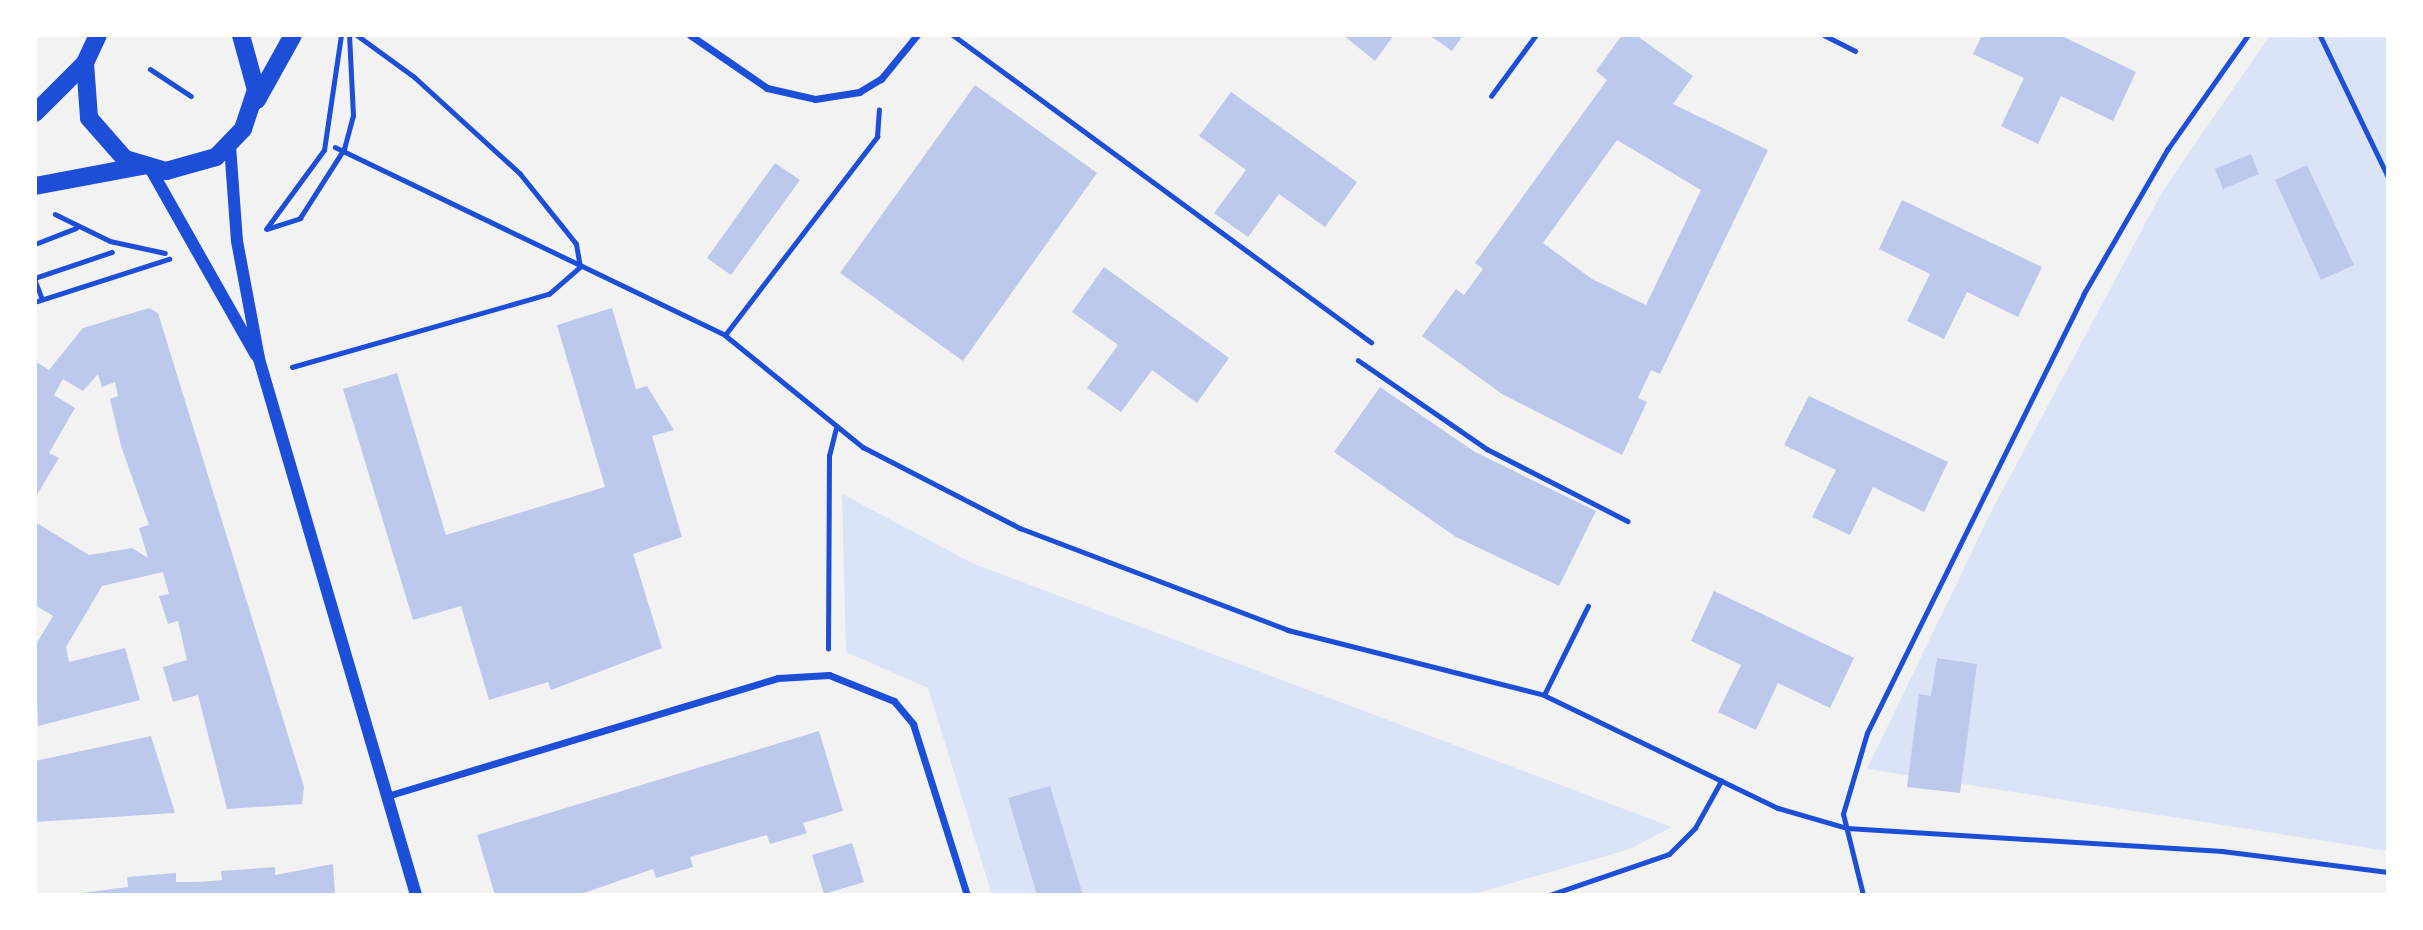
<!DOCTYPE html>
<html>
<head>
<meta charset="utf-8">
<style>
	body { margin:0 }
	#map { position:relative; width:2423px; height:930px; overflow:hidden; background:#f2f2f2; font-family:Signika,sans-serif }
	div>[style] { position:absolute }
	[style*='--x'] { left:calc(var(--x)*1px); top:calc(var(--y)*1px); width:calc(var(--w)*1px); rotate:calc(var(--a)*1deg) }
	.green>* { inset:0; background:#dbe4f7 }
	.building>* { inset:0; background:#bdc9ec }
	.path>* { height:4.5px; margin:-2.25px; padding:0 2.25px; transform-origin:2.25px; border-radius:2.25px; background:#1d4ed8 }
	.minor>* { height:7px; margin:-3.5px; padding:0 3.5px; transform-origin:3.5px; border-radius:3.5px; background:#1d4ed8 }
	.tertiary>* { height:12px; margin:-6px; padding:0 6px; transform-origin:6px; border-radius:6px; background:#1d4ed8 }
	.primary>* { height:18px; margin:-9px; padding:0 9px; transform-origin:9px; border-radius:9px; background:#1d4ed8 }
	span { translate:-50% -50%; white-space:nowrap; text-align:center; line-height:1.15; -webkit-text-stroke:7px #fff; paint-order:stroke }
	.frame { position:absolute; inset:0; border:37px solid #fff; pointer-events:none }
</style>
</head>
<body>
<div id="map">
	<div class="green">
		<i style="clip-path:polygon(2270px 35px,2388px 35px,2388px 851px,1867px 769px,1991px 512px,2162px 192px)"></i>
		<i style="clip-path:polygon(842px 494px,974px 564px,1672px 827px,1630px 849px,1470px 895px,992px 895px,928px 688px,846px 652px)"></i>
	</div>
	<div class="building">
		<i style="clip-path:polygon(1343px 35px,1394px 35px,1375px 61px)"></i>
		<i style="clip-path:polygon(1429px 35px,1463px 35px,1452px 51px)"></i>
		<i style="clip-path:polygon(evenodd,1622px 35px,1636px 35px,1693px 76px,1673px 104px,1768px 150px,1660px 374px,1651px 370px,1645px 383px,1638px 398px,1647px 402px,1622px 455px,1502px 394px,1422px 336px,1456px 289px,1464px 295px,1483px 269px,1475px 263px,1607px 80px,1596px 71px,1622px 35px,1617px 140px,1701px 190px,1646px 305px,1592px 279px,1543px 243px,1617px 140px)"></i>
		<i style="clip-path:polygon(1982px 35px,2060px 35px,2136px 72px,2113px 121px,2061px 96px,2038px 144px,2001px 126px,2024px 78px,1973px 54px)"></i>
		<i style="clip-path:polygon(975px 85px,1097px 173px,963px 361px,840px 273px)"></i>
		<i style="clip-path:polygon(1231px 92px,1357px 182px,1325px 227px,1279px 194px,1248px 237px,1214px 213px,1246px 170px,1199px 136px)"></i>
		<i style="clip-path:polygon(2251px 154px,2259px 174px,2223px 189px,2215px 169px)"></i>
		<i style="clip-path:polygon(775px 163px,800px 180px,731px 275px,707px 258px)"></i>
		<i style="clip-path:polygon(2307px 165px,2354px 265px,2321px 280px,2275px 180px)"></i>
		<i style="clip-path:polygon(1902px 200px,2042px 267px,2018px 317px,1967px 292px,1944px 339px,1907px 321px,1930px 274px,1879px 249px)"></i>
		<i style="clip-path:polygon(1104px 267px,1229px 358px,1197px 403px,1152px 370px,1121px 412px,1087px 388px,1118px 345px,1072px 312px)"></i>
		<i style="clip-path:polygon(149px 308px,158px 313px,178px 378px,304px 787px,302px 804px,227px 809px,198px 695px,173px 702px,163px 667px,187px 660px,178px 621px,168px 624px,159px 596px,169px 594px,163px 572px,102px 586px,66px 647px,69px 662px,125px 648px,140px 700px,38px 726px,35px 646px,53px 616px,35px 605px,35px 522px,89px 555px,132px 548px,148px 558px,139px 528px,149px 525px,121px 446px,110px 399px,118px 396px,115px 382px,102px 387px,98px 374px,83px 391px,63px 379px,54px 395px,75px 408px,49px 453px,59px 458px,35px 498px,35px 361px,49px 370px,83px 328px)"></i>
		<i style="clip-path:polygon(612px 308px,636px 389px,647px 386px,674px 430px,652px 436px,682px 537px,633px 554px,662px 648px,551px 690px,548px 682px,489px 700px,461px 606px,413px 620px,343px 389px,397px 373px,446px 535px,605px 487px,557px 325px)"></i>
		<i style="clip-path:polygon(1380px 387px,1475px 452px,1596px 511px,1559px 586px,1456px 537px,1334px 452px)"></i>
		<i style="clip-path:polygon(1809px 396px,1948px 462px,1924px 512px,1873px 487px,1850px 535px,1812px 517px,1836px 470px,1784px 445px)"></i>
		<i style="clip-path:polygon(1714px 591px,1854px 658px,1830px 708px,1778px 683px,1756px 730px,1718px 712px,1741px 665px,1691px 641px)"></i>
		<i style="clip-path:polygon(1937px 658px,1977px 664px,1960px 793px,1907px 787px,1919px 694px,1931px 696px)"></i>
		<i style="clip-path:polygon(819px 731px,843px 811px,803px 823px,807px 833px,770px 844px,767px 835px,690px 857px,693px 867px,656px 878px,653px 869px,578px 895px,495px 895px,477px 835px)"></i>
		<i style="clip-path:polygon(151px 736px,175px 813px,35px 822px,35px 761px)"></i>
		<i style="clip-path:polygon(1050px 786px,1083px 895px,1037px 895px,1008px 798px)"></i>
		<i style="clip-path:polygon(852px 843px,864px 882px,824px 894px,812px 855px)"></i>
		<i style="clip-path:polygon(333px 864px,335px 895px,67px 895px,128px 887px,127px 877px,176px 873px,176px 882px,198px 882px,222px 880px,221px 871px,275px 867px,275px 875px)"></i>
	</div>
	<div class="path">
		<i style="--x:953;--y:35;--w:519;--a:36.3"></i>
		<i style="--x:1824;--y:35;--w:35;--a:27"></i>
		<i style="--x:2320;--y:35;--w:157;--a:64.3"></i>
		<i style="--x:150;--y:69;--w:49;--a:33.4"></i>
		<i style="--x:1491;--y:96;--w:76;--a:-53.6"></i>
		<i style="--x:335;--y:147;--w:433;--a:25.7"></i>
		<i style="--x:725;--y:335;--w:178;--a:39.1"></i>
		<i style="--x:863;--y:447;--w:177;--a:27.3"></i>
		<i style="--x:1020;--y:528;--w:287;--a:20.8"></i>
		<i style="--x:1288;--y:630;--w:264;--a:14.2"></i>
		<i style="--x:1544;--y:695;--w:260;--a:25.8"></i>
		<i style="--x:1778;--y:808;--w:72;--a:16.2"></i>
		<i style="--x:1847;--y:828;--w:376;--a:3.5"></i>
		<i style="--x:2222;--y:851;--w:167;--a:7.2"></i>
		<i style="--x:55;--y:214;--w:61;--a:26.1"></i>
		<i style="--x:110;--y:241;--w:56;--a:12.3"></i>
		<i style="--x:266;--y:229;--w:98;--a:-53.7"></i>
		<i style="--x:324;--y:150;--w:116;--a:-81.6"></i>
		<i style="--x:267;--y:229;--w:35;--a:-18"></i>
		<i style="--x:300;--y:218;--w:82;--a:-57.5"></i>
		<i style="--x:344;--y:149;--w:34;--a:-75"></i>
		<i style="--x:353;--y:116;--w:81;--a:-92.8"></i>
		<i style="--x:35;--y:244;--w:44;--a:-21.3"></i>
		<i style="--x:35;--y:278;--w:81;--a:-18.7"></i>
		<i style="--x:35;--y:280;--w:19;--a:69"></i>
		<i style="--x:35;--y:302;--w:141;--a:-17.8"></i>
		<i style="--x:725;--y:335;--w:250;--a:-52.5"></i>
		<i style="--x:877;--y:137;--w:27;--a:-86"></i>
		<i style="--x:1358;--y:360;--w:157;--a:34.6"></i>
		<i style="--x:1487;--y:449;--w:158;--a:27.1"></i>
		<i style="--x:292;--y:367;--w:267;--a:-15.9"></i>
		<i style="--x:549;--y:294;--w:41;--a:-41.1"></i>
		<i style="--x:580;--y:267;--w:23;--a:-100"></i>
		<i style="--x:576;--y:244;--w:90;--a:-128.7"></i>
		<i style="--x:520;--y:174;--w:142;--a:-137.6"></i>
		<i style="--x:415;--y:78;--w:73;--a:-143.9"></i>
		<i style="--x:828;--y:649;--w:193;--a:-89.7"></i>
		<i style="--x:829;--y:456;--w:30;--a:-76"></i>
		<i style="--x:1544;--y:695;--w:99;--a:-63.7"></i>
		<i style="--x:1550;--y:895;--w:126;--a:-19"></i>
		<i style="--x:1669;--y:854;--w:37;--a:-45"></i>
		<i style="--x:1695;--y:828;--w:54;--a:-61"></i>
		<i style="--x:1863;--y:895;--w:83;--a:-103.9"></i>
		<i style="--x:1843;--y:814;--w:84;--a:-73.5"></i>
		<i style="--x:1867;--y:733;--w:488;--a:-63.7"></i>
		<i style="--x:2083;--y:295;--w:168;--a:-59.9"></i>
		<i style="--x:2167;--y:150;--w:141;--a:-54.8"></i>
	</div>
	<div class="minor">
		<i style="--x:690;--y:35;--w:93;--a:34.5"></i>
		<i style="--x:767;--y:88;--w:49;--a:12.9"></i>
		<i style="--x:815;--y:99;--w:45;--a:-9"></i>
		<i style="--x:859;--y:92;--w:26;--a:-31"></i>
		<i style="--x:881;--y:79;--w:57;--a:-50.7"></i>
		<i style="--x:387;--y:796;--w:408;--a:-16.8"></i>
		<i style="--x:778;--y:678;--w:51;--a:-3.4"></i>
		<i style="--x:829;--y:675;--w:70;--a:21.8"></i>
		<i style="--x:894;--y:701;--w:30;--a:50"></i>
		<i style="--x:913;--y:724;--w:179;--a:72.5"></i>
	</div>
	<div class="tertiary">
		<i style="--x:230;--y:146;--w:95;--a:85.8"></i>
		<i style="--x:237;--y:241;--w:120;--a:79.4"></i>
		<i style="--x:259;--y:359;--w:559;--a:73.67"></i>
		<i style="--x:150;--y:168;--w:215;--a:60.5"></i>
	</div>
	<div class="primary">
		<i style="--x:98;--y:35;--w:31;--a:115"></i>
		<i style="--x:85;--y:63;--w:55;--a:85.8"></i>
		<i style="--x:89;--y:118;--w:55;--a:48.7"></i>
		<i style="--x:125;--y:159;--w:43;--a:16.3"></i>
		<i style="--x:166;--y:171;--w:52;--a:-15.6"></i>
		<i style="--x:216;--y:157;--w:39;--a:-46"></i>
		<i style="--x:243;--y:129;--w:41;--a:-71.6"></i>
		<i style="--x:256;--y:90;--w:57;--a:-105.3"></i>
		<i style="--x:257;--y:100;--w:74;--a:-61"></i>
		<i style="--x:35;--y:113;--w:71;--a:-45"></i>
		<i style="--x:35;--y:186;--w:109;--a:-10.6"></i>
	</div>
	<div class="frame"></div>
</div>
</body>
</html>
